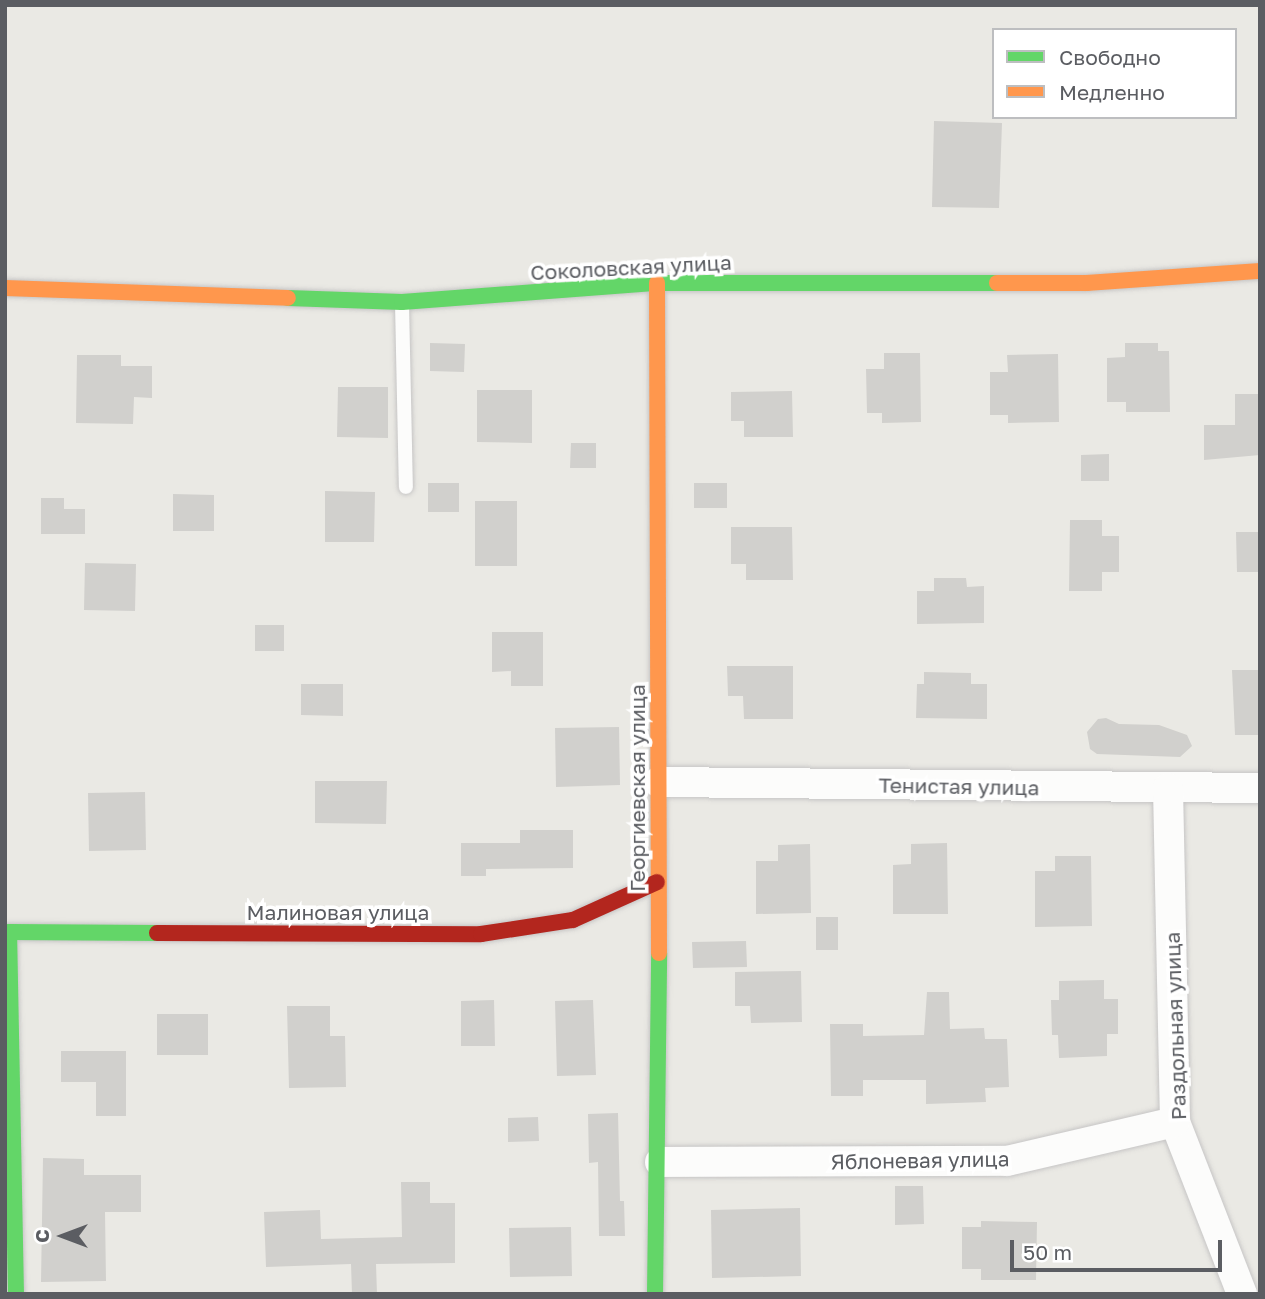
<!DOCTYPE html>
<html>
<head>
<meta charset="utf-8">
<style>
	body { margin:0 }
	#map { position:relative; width:1265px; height:1299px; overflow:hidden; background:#eae9e4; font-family:"Golos Text",sans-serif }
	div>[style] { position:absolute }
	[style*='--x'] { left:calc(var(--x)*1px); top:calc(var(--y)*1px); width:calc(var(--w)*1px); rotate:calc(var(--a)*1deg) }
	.building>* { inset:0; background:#d1d0cd }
	.roads { filter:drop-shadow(0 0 2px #c6c5c5) drop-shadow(0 0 2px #c6c5c5) }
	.lane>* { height:14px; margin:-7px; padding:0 7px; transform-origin:7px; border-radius:7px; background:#fcfcfb }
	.street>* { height:30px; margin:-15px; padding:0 15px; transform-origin:15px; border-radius:15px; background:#fcfcfb }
	.fast>* { height:16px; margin:-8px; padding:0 8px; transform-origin:8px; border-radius:8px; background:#63d668 }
	.slow>* { height:16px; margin:-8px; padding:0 8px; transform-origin:8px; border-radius:8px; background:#ff974d }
	.jam>* { height:16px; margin:-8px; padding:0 8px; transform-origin:8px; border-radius:8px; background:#b3261e }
	span { translate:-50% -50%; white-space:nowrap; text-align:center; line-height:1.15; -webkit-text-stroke:7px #fff; paint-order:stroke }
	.street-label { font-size:21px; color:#5b5d62 }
	.frame { position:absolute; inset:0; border:7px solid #5b5d62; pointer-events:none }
	.legend { position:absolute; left:992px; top:28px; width:245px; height:91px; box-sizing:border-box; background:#fff; border:2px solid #bdbec0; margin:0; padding:9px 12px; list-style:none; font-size:21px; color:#5b5d62 }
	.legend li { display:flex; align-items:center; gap:14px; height:35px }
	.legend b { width:35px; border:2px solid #bdbec0 }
	.north { position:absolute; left:28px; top:1201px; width:70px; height:70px; -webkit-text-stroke:5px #fff; paint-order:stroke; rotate:270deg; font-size:19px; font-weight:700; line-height:28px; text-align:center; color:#5b5d62 }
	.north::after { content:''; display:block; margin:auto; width:24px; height:32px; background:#5b5d62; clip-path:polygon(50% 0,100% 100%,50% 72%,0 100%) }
	.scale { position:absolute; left:1010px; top:1240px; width:212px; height:32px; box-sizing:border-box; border:4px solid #5b5d62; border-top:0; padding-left:9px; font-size:21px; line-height:24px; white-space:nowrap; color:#5b5d62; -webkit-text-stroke:5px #fff; paint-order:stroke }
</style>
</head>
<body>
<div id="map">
	<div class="building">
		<i style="clip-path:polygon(934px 121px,1002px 123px,999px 208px,932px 207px)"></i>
		<i style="clip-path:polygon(430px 343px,465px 344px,464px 372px,430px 371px)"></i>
		<i style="clip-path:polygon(1125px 343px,1158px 343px,1158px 351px,1169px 351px,1170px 412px,1126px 412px,1126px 402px,1107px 402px,1107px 358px,1125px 357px)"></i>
		<i style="clip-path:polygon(884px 353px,920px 353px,921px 422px,882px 423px,882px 413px,867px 413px,866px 369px,884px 369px)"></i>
		<i style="clip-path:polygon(1058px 354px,1059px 422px,1008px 423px,1008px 415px,990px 415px,990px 372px,1008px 372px,1007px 355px)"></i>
		<i style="clip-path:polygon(77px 355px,121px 355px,121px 366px,152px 366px,152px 398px,134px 397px,133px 424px,76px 423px)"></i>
		<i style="clip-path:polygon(338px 387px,388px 387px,388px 438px,337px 437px)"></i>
		<i style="clip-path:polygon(477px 390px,532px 390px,532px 443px,477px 442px)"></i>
		<i style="clip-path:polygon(792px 391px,793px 437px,744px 437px,744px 421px,731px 421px,731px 392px)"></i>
		<i style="clip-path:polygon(1235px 394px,1260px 394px,1260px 455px,1204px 460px,1204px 425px,1235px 425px)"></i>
		<i style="clip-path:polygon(571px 443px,596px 443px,596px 468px,570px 468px)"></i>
		<i style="clip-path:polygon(1109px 454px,1109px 481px,1081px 481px,1081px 455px)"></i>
		<i style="clip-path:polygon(428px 483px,459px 483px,459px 512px,428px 512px)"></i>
		<i style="clip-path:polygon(694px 483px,727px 483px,727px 508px,694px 508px)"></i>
		<i style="clip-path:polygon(325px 491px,375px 492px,374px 542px,325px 542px)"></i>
		<i style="clip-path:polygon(173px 494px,214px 495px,214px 531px,173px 531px)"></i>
		<i style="clip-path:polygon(41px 498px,64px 498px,64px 509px,85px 509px,85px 534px,41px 534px)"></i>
		<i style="clip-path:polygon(475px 501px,517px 501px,517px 566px,475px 566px)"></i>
		<i style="clip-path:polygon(1070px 520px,1102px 520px,1102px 536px,1119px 536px,1119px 572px,1102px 572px,1102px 591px,1069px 591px)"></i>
		<i style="clip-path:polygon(731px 527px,792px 527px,793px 580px,746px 580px,746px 564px,731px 564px)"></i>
		<i style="clip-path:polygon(1236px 532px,1260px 532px,1260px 572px,1237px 572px)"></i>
		<i style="clip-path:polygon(85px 563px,136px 564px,135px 611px,84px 610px)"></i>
		<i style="clip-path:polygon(934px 578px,966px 578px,967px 587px,984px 586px,984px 623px,917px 624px,917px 591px,934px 591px)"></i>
		<i style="clip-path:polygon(255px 625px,284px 625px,284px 651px,255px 651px)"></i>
		<i style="clip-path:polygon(492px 632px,543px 632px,543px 686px,511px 686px,511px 671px,492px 672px)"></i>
		<i style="clip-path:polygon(727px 666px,793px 666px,793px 719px,744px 719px,743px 696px,728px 696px)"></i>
		<i style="clip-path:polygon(1232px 670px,1260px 670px,1260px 735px,1235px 735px)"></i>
		<i style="clip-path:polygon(924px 672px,971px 673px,971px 684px,987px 684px,987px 719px,916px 718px,917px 684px,924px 684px)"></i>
		<i style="clip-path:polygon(301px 684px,343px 684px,343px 716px,301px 715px)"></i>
		<i style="clip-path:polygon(1106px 718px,1119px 724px,1159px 725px,1187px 735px,1192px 746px,1180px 757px,1097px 754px,1090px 749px,1087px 732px,1098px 719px)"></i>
		<i style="clip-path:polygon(619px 727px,620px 785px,556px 787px,555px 728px)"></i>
		<i style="clip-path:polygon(315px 781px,387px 781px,386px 824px,315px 823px)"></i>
		<i style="clip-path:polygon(145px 792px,146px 850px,89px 851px,88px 793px)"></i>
		<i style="clip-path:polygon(520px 830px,573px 830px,573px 868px,486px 869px,486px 876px,461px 876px,461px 843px,520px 843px)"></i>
		<i style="clip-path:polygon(947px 843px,948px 914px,893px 914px,893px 865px,911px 864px,911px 844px)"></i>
		<i style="clip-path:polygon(810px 844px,811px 913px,756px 914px,756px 861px,778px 861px,778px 845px)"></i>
		<i style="clip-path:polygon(1055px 856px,1091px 856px,1092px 926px,1035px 927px,1035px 871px,1055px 871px)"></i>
		<i style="clip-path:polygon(816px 917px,838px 917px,838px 950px,816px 950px)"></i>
		<i style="clip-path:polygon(746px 941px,747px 967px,693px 968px,692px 942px)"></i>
		<i style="clip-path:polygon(801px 971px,802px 1022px,751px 1023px,750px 1006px,735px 1006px,735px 972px)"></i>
		<i style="clip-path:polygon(1104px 980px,1104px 999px,1118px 999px,1118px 1034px,1107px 1034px,1107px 1056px,1059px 1058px,1058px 1035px,1052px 1035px,1051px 1000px,1059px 1000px,1059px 981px)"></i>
		<i style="clip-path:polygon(927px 992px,949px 992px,950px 1029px,984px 1028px,985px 1039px,1007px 1039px,1009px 1087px,985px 1088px,986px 1102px,926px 1104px,926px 1080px,863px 1080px,863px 1096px,831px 1096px,830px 1024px,863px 1024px,863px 1036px,924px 1035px)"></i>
		<i style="clip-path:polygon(494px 1000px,495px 1046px,461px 1046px,461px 1001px)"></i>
		<i style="clip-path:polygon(593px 1000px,596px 1075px,557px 1076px,555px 1001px)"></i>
		<i style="clip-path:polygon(287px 1006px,330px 1006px,330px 1036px,345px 1036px,346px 1087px,289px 1088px)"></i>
		<i style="clip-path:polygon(157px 1014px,208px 1014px,208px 1055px,157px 1055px)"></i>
		<i style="clip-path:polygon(61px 1051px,126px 1051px,126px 1116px,96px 1116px,96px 1082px,61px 1082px)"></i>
		<i style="clip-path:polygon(618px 1113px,620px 1201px,624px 1201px,625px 1236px,599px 1236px,598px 1162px,589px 1163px,588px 1114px)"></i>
		<i style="clip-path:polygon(538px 1117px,539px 1141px,508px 1142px,508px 1118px)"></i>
		<i style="clip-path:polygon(43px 1158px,84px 1159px,84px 1175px,141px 1175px,141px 1212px,105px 1212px,106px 1281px,41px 1282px)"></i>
		<i style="clip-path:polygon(401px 1182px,430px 1182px,430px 1203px,455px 1203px,455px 1263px,376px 1264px,377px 1294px,352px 1294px,351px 1264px,266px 1267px,264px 1212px,320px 1210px,321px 1239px,402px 1237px)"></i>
		<i style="clip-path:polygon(895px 1186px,923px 1186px,924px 1224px,895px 1225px)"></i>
		<i style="clip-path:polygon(800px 1208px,801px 1276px,712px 1278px,711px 1210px)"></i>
		<i style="clip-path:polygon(981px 1221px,1037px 1222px,1036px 1280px,981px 1280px,981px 1269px,962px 1269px,962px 1227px,981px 1227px)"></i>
		<i style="clip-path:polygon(571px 1227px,572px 1276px,510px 1277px,509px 1228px)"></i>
	</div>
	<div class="roads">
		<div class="lane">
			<i style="--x:402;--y:303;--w:184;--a:88.8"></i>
		</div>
		<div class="street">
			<i style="--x:658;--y:782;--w:602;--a:0.57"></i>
			<i style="--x:1168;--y:788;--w:334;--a:88.8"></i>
			<i style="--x:1175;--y:1122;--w:185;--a:68.7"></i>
			<i style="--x:660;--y:1162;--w:347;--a:-0.2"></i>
			<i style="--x:1007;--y:1161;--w:172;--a:-13.1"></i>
		</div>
		<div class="fast">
			<i style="--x:288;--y:298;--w:114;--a:2"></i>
			<i style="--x:402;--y:302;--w:256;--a:-4.3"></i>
			<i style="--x:657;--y:283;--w:340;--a:0"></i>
			<i style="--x:16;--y:1294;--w:362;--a:-91.1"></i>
			<i style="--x:9;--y:932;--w:148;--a:0.4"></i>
			<i style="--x:655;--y:1294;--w:341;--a:-89.3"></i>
		</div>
		<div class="slow">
			<i style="--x:657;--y:283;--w:670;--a:89.83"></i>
			<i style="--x:997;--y:283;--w:90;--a:0"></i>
			<i style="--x:1087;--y:283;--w:173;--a:-4"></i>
			<i style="--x:5;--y:288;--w:283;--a:2"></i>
		</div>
		<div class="jam">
			<i style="--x:157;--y:933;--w:324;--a:0.2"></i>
			<i style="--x:481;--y:934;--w:93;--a:-8.7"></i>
			<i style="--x:573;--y:920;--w:92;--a:-24.3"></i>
		</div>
	</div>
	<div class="street-label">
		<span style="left:631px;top:267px;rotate:-3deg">Соколовская улица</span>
		<span style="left:959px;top:786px;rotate:1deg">Тенистая улица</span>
		<span style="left:637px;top:788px;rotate:-90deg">Георгиевская улица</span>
		<span style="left:338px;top:912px">Малиновая улица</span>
		<span style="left:1175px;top:1026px;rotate:-92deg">Раздольная улица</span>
		<span style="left:920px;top:1160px;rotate:-1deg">Яблоневая улица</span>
	</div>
	<div class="frame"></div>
	<ul class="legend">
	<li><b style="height:9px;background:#63d668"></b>Свободно</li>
	<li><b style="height:9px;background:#ff974d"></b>Медленно</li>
	</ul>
	<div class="north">С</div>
	<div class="scale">50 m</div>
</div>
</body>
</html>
